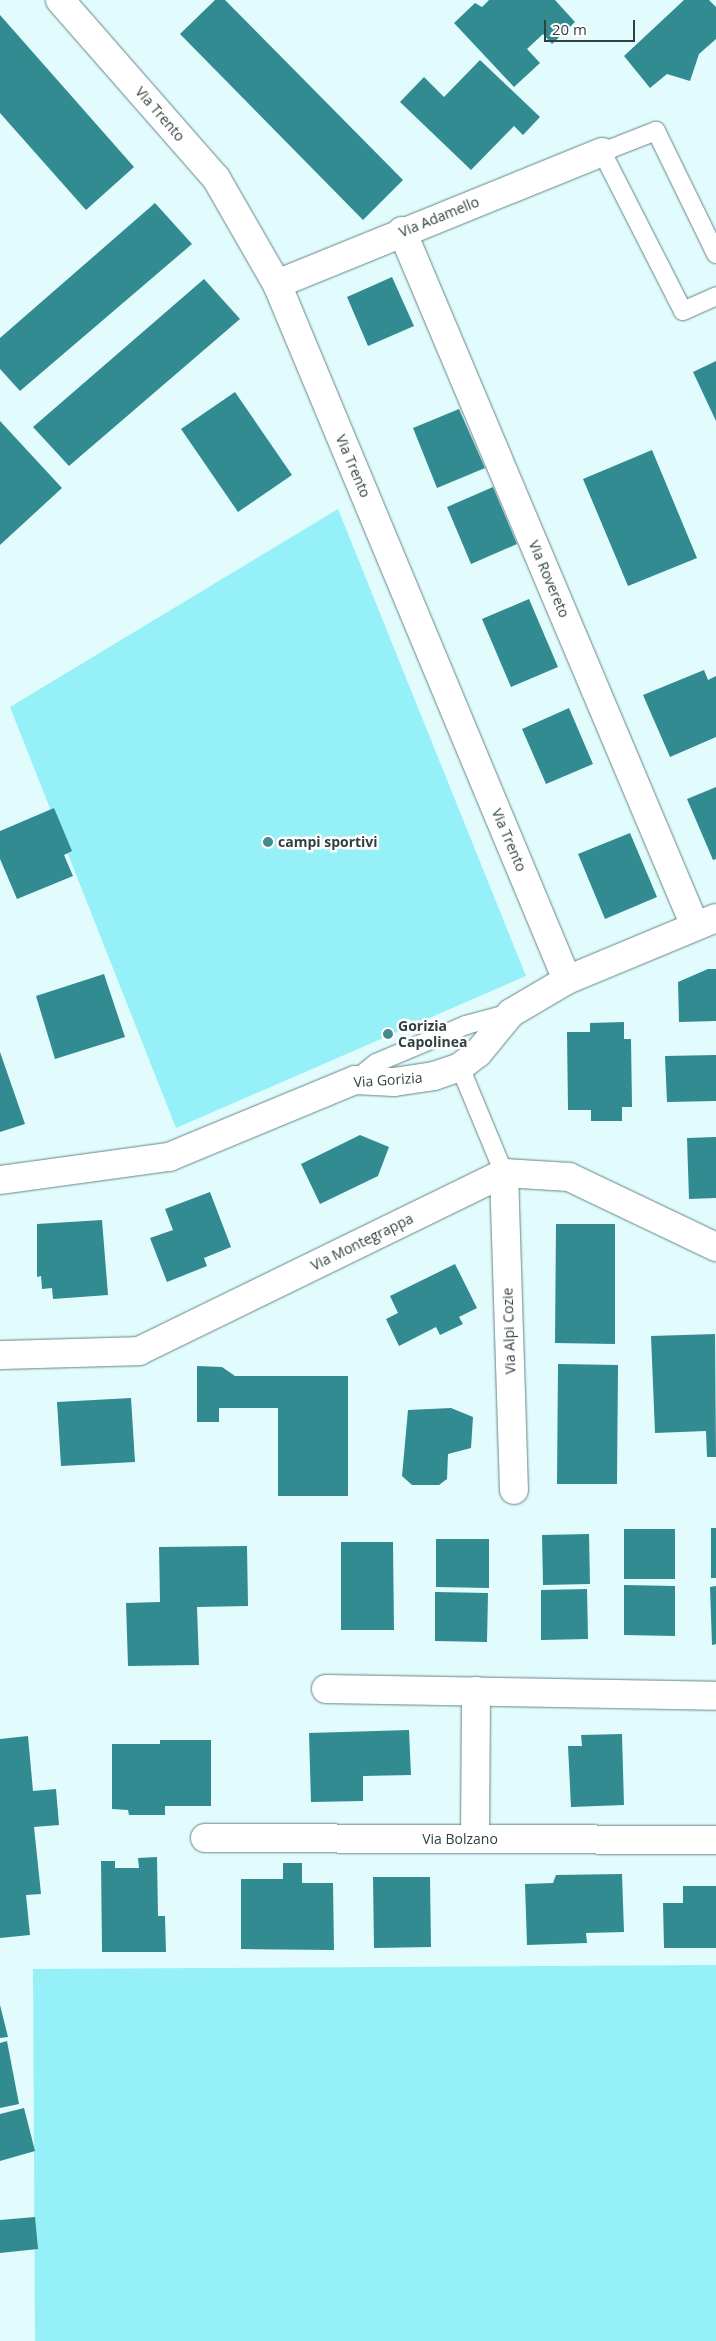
<!DOCTYPE html>
<html>
<head>
<meta charset="utf-8">
<style>
	body { margin:0 }
	#map { position:relative; width:716px; height:2341px; overflow:hidden; background:#e2fcfe; font-family:"Open Sans",sans-serif }
	div>[style] { position:absolute }
	[style*='--x'] { left:calc(var(--x)*1px); top:calc(var(--y)*1px); width:calc(var(--w)*1px); rotate:calc(var(--a)*1deg) }
	.green>* { inset:0; background:#95f0f7 }
	.building>* { inset:0; background:#318b91 }
	.roads { filter:drop-shadow(0 0 1px #668486) drop-shadow(0 0 1px #668486) }
	.lane>* { height:18px; margin:-9px; padding:0 9px; transform-origin:9px; border-radius:9px; background:#fff }
	.street>* { height:28px; margin:-14px; padding:0 14px; transform-origin:14px; border-radius:14px; background:#fff }
	.dots>* { width:14px; height:14px; translate:-50% -50%; box-sizing:border-box; border:2px solid #fff; border-radius:50% }
	span { translate:-50% -50%; white-space:nowrap; text-align:center; line-height:1.15; -webkit-text-stroke:5px #fff; paint-order:stroke }
	.street-label { font-size:14px; color:#323f40 }
	.poi-label { font-size:14px; color:#323f40; font-weight:700 }
	.left { translate:0 -50%; text-align:left }
	.scale { position:absolute; left:544px; top:20px; width:91px; height:22px; box-sizing:border-box; border:2px solid #323f40; border-top:0; padding-left:6px; font-size:15px; line-height:18px; white-space:nowrap; color:#323f40; -webkit-text-stroke:4px #fff; paint-order:stroke }
</style>
</head>
<body>
<div id="map">
	<div class="green">
		<i style="clip-path:polygon(338px 509px,526px 976px,176px 1128px,10px 707px)"></i>
		<i style="clip-path:polygon(716px 1965px,716px 2341px,35px 2341px,33px 1969px)"></i>
	</div>
	<div class="building">
		<i style="clip-path:polygon(215px 0,225px 0,403px 180px,363px 220px,180px 34px)"></i>
		<i style="clip-path:polygon(489px 0,555px 0,575px 22px,552px 44px,543px 34px,527px 49px,540px 63px,514px 87px,454px 23px,475px 3px,482px 7px)"></i>
		<i style="clip-path:polygon(684px 0,709px 0,716px 7px,716px 39px,699px 54px,690px 81px,667px 74px,650px 88px,624px 56px)"></i>
		<i style="clip-path:polygon(0 15px,134px 167px,86px 210px,0 113px)"></i>
		<i style="clip-path:polygon(480px 60px,540px 117px,523px 135px,514px 126px,471px 170px,400px 102px,424px 77px,444px 97px)"></i>
		<i style="clip-path:polygon(155px 203px,192px 244px,20px 391px,0 369px,0 338px)"></i>
		<i style="clip-path:polygon(392px 277px,414px 326px,368px 346px,347px 297px)"></i>
		<i style="clip-path:polygon(204px 279px,240px 319px,69px 466px,33px 427px)"></i>
		<i style="clip-path:polygon(716px 361px,716px 421px,693px 372px)"></i>
		<i style="clip-path:polygon(235px 392px,292px 475px,238px 512px,181px 429px)"></i>
		<i style="clip-path:polygon(459px 409px,485px 468px,437px 488px,413px 428px)"></i>
		<i style="clip-path:polygon(0 421px,62px 488px,0 545px)"></i>
		<i style="clip-path:polygon(652px 450px,697px 558px,628px 586px,583px 479px)"></i>
		<i style="clip-path:polygon(493px 487px,517px 544px,471px 564px,447px 507px)"></i>
		<i style="clip-path:polygon(529px 599px,558px 667px,511px 687px,482px 619px)"></i>
		<i style="clip-path:polygon(704px 670px,708px 680px,716px 676px,716px 737px,670px 757px,643px 695px)"></i>
		<i style="clip-path:polygon(569px 708px,593px 764px,546px 784px,522px 729px)"></i>
		<i style="clip-path:polygon(716px 787px,716px 859px,713px 860px,687px 799px)"></i>
		<i style="clip-path:polygon(54px 808px,72px 851px,64px 855px,73px 876px,17px 899px,0 859px,0 831px)"></i>
		<i style="clip-path:polygon(630px 833px,657px 897px,605px 919px,578px 854px)"></i>
		<i style="clip-path:polygon(708px 969px,716px 969px,716px 1021px,679px 1022px,678px 982px)"></i>
		<i style="clip-path:polygon(104px 974px,125px 1037px,55px 1059px,36px 996px)"></i>
		<i style="clip-path:polygon(624px 1022px,624px 1039px,631px 1039px,632px 1107px,622px 1107px,622px 1121px,591px 1121px,591px 1110px,568px 1110px,567px 1032px,590px 1032px,590px 1023px)"></i>
		<i style="clip-path:polygon(0 1052px,25px 1124px,0 1132px)"></i>
		<i style="clip-path:polygon(716px 1055px,716px 1101px,667px 1102px,665px 1056px)"></i>
		<i style="clip-path:polygon(360px 1135px,389px 1147px,378px 1176px,320px 1204px,301px 1164px)"></i>
		<i style="clip-path:polygon(716px 1137px,716px 1198px,689px 1199px,687px 1138px)"></i>
		<i style="clip-path:polygon(210px 1192px,231px 1247px,204px 1258px,207px 1266px,167px 1282px,150px 1238px,173px 1230px,165px 1209px)"></i>
		<i style="clip-path:polygon(102px 1220px,108px 1295px,53px 1299px,52px 1288px,42px 1289px,41px 1276px,37px 1277px,37px 1224px)"></i>
		<i style="clip-path:polygon(556px 1224px,615px 1224px,615px 1344px,555px 1343px)"></i>
		<i style="clip-path:polygon(455px 1264px,477px 1308px,459px 1317px,463px 1324px,440px 1335px,436px 1327px,399px 1346px,386px 1319px,398px 1313px,390px 1296px)"></i>
		<i style="clip-path:polygon(715px 1334px,716px 1457px,707px 1457px,706px 1431px,655px 1433px,651px 1336px)"></i>
		<i style="clip-path:polygon(558px 1364px,618px 1365px,617px 1484px,557px 1484px)"></i>
		<i style="clip-path:polygon(197px 1366px,222px 1367px,235px 1376px,348px 1376px,348px 1496px,278px 1496px,278px 1408px,219px 1408px,219px 1422px,197px 1422px)"></i>
		<i style="clip-path:polygon(131px 1398px,135px 1462px,61px 1466px,57px 1402px)"></i>
		<i style="clip-path:polygon(451px 1408px,473px 1417px,471px 1448px,448px 1454px,447px 1479px,439px 1485px,412px 1485px,402px 1476px,408px 1410px)"></i>
		<i style="clip-path:polygon(711px 1528px,716px 1528px,716px 1578px,711px 1578px)"></i>
		<i style="clip-path:polygon(624px 1529px,675px 1529px,675px 1579px,624px 1579px)"></i>
		<i style="clip-path:polygon(589px 1534px,590px 1584px,543px 1585px,542px 1535px)"></i>
		<i style="clip-path:polygon(436px 1539px,489px 1539px,489px 1588px,436px 1587px)"></i>
		<i style="clip-path:polygon(341px 1542px,393px 1542px,394px 1630px,341px 1630px)"></i>
		<i style="clip-path:polygon(247px 1546px,248px 1606px,197px 1607px,199px 1665px,128px 1666px,126px 1603px,160px 1602px,159px 1547px)"></i>
		<i style="clip-path:polygon(624px 1585px,675px 1586px,675px 1636px,624px 1635px)"></i>
		<i style="clip-path:polygon(716px 1586px,716px 1644px,712px 1645px,710px 1587px)"></i>
		<i style="clip-path:polygon(587px 1589px,588px 1639px,541px 1640px,541px 1590px)"></i>
		<i style="clip-path:polygon(435px 1592px,488px 1593px,487px 1642px,435px 1641px)"></i>
		<i style="clip-path:polygon(409px 1730px,411px 1775px,363px 1776px,363px 1801px,311px 1802px,309px 1733px)"></i>
		<i style="clip-path:polygon(622px 1734px,624px 1805px,571px 1807px,568px 1746px,582px 1746px,581px 1735px)"></i>
		<i style="clip-path:polygon(28px 1736px,33px 1791px,56px 1789px,59px 1825px,34px 1827px,41px 1894px,26px 1895px,30px 1935px,0 1938px,0 1739px)"></i>
		<i style="clip-path:polygon(160px 1740px,211px 1740px,211px 1806px,165px 1806px,165px 1815px,129px 1815px,128px 1810px,112px 1809px,112px 1744px,160px 1744px)"></i>
		<i style="clip-path:polygon(157px 1857px,158px 1916px,165px 1916px,166px 1952px,102px 1952px,101px 1861px,115px 1861px,115px 1868px,139px 1868px,138px 1858px)"></i>
		<i style="clip-path:polygon(283px 1863px,302px 1863px,302px 1883px,333px 1883px,334px 1950px,241px 1949px,241px 1879px,283px 1879px)"></i>
		<i style="clip-path:polygon(622px 1874px,624px 1932px,586px 1933px,587px 1943px,527px 1945px,525px 1884px,553px 1883px,556px 1875px)"></i>
		<i style="clip-path:polygon(373px 1877px,430px 1877px,431px 1947px,374px 1948px)"></i>
		<i style="clip-path:polygon(683px 1886px,716px 1886px,716px 1948px,664px 1948px,663px 1903px,683px 1903px)"></i>
		<i style="clip-path:polygon(0 2005px,8px 2037px,0 2038px)"></i>
		<i style="clip-path:polygon(7px 2041px,19px 2104px,0 2108px,0 2043px)"></i>
		<i style="clip-path:polygon(24px 2108px,35px 2151px,0 2161px,0 2114px)"></i>
		<i style="clip-path:polygon(35px 2217px,38px 2249px,0 2253px,0 2220px)"></i>
	</div>
	<div class="roads">
		<div class="lane">
			<i style="--x:716;--y:254;--w:137;--a:-116"></i>
			<i style="--x:656;--y:131;--w:58;--a:158.7"></i>
			<i style="--x:602;--y:152;--w:178;--a:63"></i>
			<i style="--x:683;--y:311;--w:36;--a:-24"></i>
			<i style="--x:460;--y:1067;--w:115;--a:67.5"></i>
			<i style="--x:355;--y:1080;--w:27;--a:-39"></i>
			<i style="--x:376;--y:1063;--w:98;--a:-22.9"></i>
			<i style="--x:466;--y:1025;--w:46;--a:-15.3"></i>
		</div>
		<div class="street">
			<i style="--x:60;--y:0;--w:237;--a:48.8"></i>
			<i style="--x:216;--y:178;--w:122;--a:60.1"></i>
			<i style="--x:277;--y:284;--w:754;--a:67.38"></i>
			<i style="--x:402;--y:231;--w:754;--a:67.14"></i>
			<i style="--x:277;--y:284;--w:351;--a:-22.1"></i>
			<i style="--x:504;--y:1173;--w:317;--a:88.2"></i>
			<i style="--x:0;--y:1180;--w:171;--a:-7.8"></i>
			<i style="--x:169;--y:1157;--w:201;--a:-22.5"></i>
			<i style="--x:355;--y:1080;--w:39;--a:3"></i>
			<i style="--x:394;--y:1082;--w:40;--a:-8.5"></i>
			<i style="--x:434;--y:1076;--w:28;--a:-19"></i>
			<i style="--x:460;--y:1067;--w:23;--a:-38"></i>
			<i style="--x:478;--y:1053;--w:52;--a:-50.5"></i>
			<i style="--x:511;--y:1013;--w:65;--a:-30.5"></i>
			<i style="--x:567;--y:980;--w:161;--a:-22.6"></i>
			<i style="--x:0;--y:1355;--w:139;--a:-1.6"></i>
			<i style="--x:139;--y:1351;--w:406;--a:-26"></i>
			<i style="--x:504;--y:1173;--w:65;--a:3.5"></i>
			<i style="--x:569;--y:1177;--w:163;--a:25.5"></i>
			<i style="--x:326;--y:1689;--w:390;--a:1"></i>
			<i style="--x:205;--y:1838;--w:511;--a:0.22"></i>
			<i style="--x:475;--y:1839;--w:148;--a:-89.6"></i>
		</div>
	</div>
	<div class="dots">
		<i style="left:268px;top:842px;background:#438b90"></i>
		<i style="left:388px;top:1034px;background:#438b90"></i>
	</div>
	<div class="street-label">
		<span style="left:160px;top:114px;rotate:49deg">Via Trento</span>
		<span style="left:439px;top:217px;rotate:-22deg">Via Adamello</span>
		<span style="left:353px;top:466px;rotate:67deg">Via Trento</span>
		<span style="left:549px;top:579px;rotate:67deg">Via Rovereto</span>
		<span style="left:509px;top:840px;rotate:67deg">Via Trento</span>
		<span style="left:388px;top:1080px;rotate:-4deg">Via Gorizia</span>
		<span style="left:362px;top:1242px;rotate:-26deg">Via Montegrappa</span>
		<span style="left:509px;top:1331px;rotate:-92deg">Via Alpi Cozie</span>
		<span style="left:460px;top:1839px">Via Bolzano</span>
	</div>
	<div class="poi-label">
		<span class="left" style="left:278px;top:842px">campi sportivi</span>
		<span class="left" style="left:398px;top:1034px">Gorizia<br>Capolinea</span>
	</div>
	<div class="scale">20 m</div>
</div>
</body>
</html>
